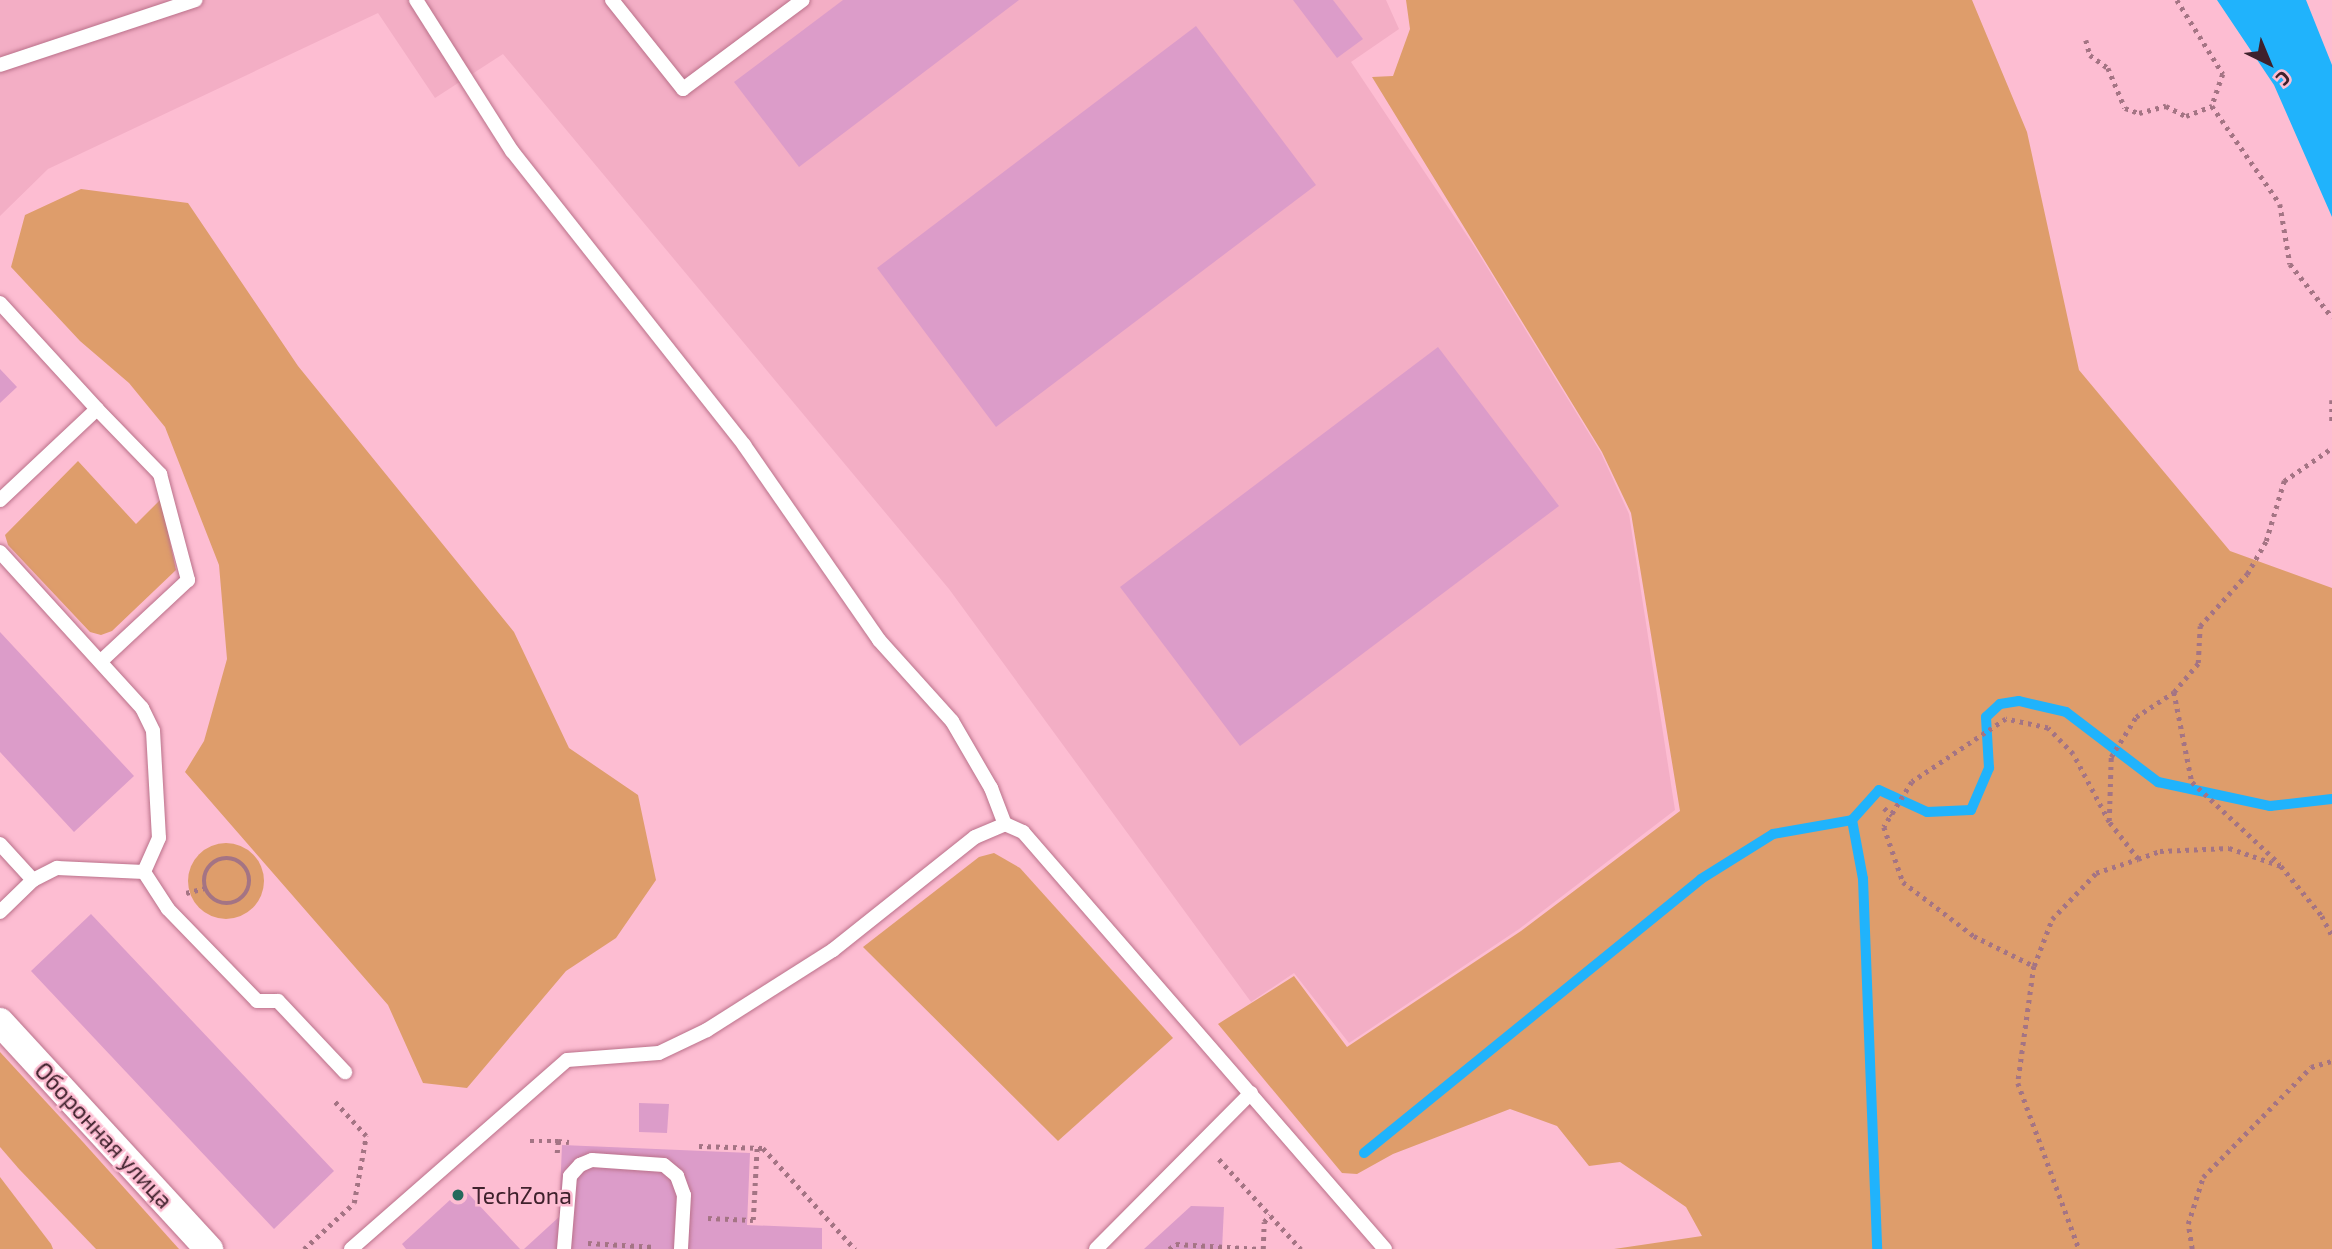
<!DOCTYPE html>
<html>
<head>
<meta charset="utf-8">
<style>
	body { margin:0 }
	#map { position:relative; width:2332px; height:1249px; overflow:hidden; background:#fdbdd2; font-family:"Exo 2",sans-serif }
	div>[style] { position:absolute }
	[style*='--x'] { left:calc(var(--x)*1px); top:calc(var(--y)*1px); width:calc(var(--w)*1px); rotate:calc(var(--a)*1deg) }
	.built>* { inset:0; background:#f3aec5 }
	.green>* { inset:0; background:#de9d6b }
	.round { border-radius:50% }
	.water>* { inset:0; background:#20b3fc }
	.stream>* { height:10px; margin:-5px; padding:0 5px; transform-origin:5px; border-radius:5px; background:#20b3fc }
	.building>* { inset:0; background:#dc9cc9 }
	.path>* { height:4.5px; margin-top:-2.25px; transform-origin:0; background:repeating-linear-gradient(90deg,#a47484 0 3.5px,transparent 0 8.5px) }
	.path>.ring { margin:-2.25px; padding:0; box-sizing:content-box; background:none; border:4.5px solid #a47484; border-radius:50% }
	.roads { filter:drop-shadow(0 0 2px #ba718a) drop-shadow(0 0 2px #ba718a) }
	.lane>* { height:14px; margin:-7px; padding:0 7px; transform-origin:7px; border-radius:7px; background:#fff }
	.street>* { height:28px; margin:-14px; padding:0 14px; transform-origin:14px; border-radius:14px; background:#fff }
	.dots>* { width:19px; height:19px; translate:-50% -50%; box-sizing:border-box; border:4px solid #fdbdd2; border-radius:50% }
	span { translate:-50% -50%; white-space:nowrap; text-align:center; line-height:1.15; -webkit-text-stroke:5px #fdbdd2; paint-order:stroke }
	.street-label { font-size:23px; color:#3f212c }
	.poi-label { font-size:23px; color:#3f212c }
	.left { translate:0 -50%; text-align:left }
	.north { position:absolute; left:2234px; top:28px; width:70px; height:70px; -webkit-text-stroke:5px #fdbdd2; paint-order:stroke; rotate:137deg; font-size:19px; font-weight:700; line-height:28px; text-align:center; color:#3f212c }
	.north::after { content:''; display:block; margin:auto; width:24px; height:32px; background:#3f212c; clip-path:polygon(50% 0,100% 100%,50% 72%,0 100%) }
</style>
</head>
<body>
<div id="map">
	<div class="built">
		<i style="clip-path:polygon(0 0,1386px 0,1399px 29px,1351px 62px,1474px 246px,1601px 453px,1629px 514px,1675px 810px,1519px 929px,1349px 1043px,1294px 973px,1251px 1002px,949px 589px,503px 54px,435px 98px,378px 13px,48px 169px,0 216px)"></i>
	</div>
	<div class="green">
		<i style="clip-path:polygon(1406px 0,1972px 0,2027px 132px,2079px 370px,2230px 551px,2332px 588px,2332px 1249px,1614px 1249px,1702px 1236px,1686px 1207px,1620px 1162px,1589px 1166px,1557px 1126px,1510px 1109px,1393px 1154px,1357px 1174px,1342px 1173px,1218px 1024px,1294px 976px,1347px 1047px,1521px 931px,1680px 811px,1631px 513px,1602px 452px,1372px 77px,1393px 76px,1410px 29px)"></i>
		<i style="clip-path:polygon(81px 189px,188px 203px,298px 366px,514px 632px,569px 748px,638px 795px,656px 880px,616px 938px,566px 971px,467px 1088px,423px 1083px,388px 1005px,185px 772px,204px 741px,227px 659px,219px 565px,165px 427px,129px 383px,80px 341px,11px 267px,25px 215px)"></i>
		<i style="clip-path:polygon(78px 461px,136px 524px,161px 499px,176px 570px,112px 631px,101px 635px,90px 632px,8px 545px,5px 535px)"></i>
		<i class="round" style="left:188px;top:843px;width:76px;height:76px"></i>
		<i style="clip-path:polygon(994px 853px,1020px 868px,1173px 1038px,1058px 1141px,863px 947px,979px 857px)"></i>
		<i style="clip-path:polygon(0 1052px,83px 1142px,179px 1249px,96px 1249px,19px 1169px,0 1147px)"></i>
		<i style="clip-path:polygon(0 1177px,51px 1244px,53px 1249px,0 1249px)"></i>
	</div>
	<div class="water">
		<i style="clip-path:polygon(2217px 0,2306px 0,2332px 65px,2332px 217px,2274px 85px)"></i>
	</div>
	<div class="stream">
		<i style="--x:1852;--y:820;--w:60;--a:79.4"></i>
		<i style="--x:1863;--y:879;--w:370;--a:87.8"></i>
		<i style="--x:1364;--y:1153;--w:434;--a:-39.1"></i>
		<i style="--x:1701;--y:879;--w:85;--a:-32"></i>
		<i style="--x:1773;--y:834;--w:80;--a:-10"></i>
		<i style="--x:1852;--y:820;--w:40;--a:-48"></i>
		<i style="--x:1879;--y:790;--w:53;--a:24.6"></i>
		<i style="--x:1927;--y:812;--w:44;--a:-2.6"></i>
		<i style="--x:1971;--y:810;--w:46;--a:-66.8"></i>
		<i style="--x:1989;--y:768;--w:51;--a:-93.4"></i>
		<i style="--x:1986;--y:717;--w:19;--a:-43"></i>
		<i style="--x:2000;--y:704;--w:19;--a:-9"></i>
		<i style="--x:2019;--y:701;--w:48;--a:13.2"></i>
		<i style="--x:2066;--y:712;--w:116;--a:37.3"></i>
		<i style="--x:2158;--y:782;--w:115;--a:12.1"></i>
		<i style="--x:2270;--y:806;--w:62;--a:-6.4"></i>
	</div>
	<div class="building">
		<i style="clip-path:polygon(843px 0,1019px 0,799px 167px,734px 82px)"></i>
		<i style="clip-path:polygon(1293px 0,1333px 0,1363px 39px,1337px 58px)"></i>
		<i style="clip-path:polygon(1196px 26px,1316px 185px,996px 427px,877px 268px)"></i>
		<i style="clip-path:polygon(1438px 347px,1559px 506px,1240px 746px,1120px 587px)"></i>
		<i style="clip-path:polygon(0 369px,17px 387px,0 403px)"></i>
		<i style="clip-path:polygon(0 632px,134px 776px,74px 832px,0 752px)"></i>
		<i style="clip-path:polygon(91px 914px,334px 1171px,274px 1229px,31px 971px)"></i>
		<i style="clip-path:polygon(639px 1103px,669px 1104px,667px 1133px,639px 1132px)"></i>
		<i style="clip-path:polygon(562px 1145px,750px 1153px,747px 1225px,822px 1228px,822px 1249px,524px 1249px,559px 1217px)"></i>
		<i style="clip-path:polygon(463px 1188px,520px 1249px,406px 1249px,402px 1244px)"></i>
		<i style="clip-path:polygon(1191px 1206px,1224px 1207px,1222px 1249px,1144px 1249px)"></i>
	</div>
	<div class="path">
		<i style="--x:2177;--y:0;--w:87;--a:58.1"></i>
		<i style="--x:2223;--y:74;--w:34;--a:109"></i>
		<i style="--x:2212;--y:106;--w:119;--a:55.2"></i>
		<i style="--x:2280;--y:204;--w:61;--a:80.5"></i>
		<i style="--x:2290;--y:264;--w:68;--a:51.6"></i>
		<i style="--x:2086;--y:40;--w:16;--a:75"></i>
		<i style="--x:2090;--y:55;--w:22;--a:36"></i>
		<i style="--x:2108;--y:68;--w:43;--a:67"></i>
		<i style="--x:2125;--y:108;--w:15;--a:20"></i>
		<i style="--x:2139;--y:113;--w:28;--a:-15"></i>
		<i style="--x:2166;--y:106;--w:22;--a:27"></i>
		<i style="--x:2186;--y:116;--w:28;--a:-21"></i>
		<i style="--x:2332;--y:400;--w:23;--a:90"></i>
		<i style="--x:2174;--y:692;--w:38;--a:-50"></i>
		<i style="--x:2198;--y:663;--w:37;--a:-87"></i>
		<i style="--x:2200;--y:626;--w:70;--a:-47.9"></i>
		<i style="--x:2247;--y:574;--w:38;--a:-60"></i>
		<i style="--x:2266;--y:541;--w:63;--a:-73.3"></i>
		<i style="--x:2284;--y:481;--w:58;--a:-34.5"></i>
		<i style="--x:1884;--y:808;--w:11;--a:41"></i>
		<i style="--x:2109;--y:821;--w:64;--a:-88.2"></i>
		<i style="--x:2111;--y:757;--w:47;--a:-58"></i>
		<i style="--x:2136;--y:717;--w:45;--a:-33.3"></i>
		<i style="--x:2174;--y:692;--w:92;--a:78.7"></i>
		<i style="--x:2192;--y:782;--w:120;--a:43"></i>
		<i class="ring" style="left:204px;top:858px;width:41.5px;height:41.5px"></i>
		<i style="--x:2138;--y:859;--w:47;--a:-128.1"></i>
		<i style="--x:2109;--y:822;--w:77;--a:-117.9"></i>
		<i style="--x:2073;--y:754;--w:36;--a:-134"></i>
		<i style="--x:2048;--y:728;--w:43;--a:-167.9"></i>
		<i style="--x:2006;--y:719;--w:113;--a:146.2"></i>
		<i style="--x:1912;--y:782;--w:53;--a:121.9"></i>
		<i style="--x:1884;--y:827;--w:58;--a:70.9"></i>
		<i style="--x:1903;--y:882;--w:89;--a:37.3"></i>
		<i style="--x:1974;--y:936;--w:67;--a:26.6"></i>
		<i style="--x:2034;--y:966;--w:50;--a:-69"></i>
		<i style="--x:2052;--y:919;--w:64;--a:-46.3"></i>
		<i style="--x:2096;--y:873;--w:44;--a:-18.4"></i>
		<i style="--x:2138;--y:859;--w:23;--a:-20"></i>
		<i style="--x:2160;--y:851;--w:69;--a:-2.5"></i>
		<i style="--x:2229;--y:848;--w:55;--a:19.1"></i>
		<i style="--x:2281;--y:866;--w:65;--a:50.6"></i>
		<i style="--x:2322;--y:916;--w:22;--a:63"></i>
		<i style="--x:186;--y:893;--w:20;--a:-15"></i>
		<i style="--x:2034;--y:966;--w:118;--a:97.8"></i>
		<i style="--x:2018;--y:1083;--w:177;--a:69.8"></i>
		<i style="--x:530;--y:1141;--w:28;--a:0"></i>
		<i style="--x:699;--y:1146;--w:64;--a:1.8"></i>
		<i style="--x:763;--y:1148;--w:137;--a:47.7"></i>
		<i style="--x:557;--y:1153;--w:12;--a:-85"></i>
		<i style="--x:558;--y:1141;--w:11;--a:5"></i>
		<i style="--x:1219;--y:1159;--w:122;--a:47.7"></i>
		<i style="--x:708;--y:1218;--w:45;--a:2.5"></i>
		<i style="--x:753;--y:1220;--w:73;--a:-86.9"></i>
		<i style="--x:588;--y:1243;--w:68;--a:3.4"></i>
		<i style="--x:304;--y:1249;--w:68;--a:-42.6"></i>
		<i style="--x:354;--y:1203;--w:68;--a:-79.8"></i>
		<i style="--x:366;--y:1136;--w:47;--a:-132.4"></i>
		<i style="--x:1169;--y:1249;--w:9;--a:-36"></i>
		<i style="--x:1176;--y:1244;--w:85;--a:3.4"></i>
		<i style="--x:1263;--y:1249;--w:27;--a:-88"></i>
		<i style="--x:1264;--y:1222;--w:9;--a:-49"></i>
		<i style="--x:2192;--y:1249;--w:25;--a:-99"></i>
		<i style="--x:2188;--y:1224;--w:49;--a:-72.3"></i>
		<i style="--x:2203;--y:1177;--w:154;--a:-45.5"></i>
		<i style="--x:2311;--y:1067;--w:22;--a:-16"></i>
	</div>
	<div class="roads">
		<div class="lane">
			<i style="--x:416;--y:0;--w:179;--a:57.6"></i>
			<i style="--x:512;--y:151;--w:375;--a:51.7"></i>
			<i style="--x:744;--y:445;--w:237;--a:55.3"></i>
			<i style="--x:879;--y:640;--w:109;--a:48"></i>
			<i style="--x:952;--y:721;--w:78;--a:59.8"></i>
			<i style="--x:991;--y:788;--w:39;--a:69"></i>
			<i style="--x:1005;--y:824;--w:20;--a:24"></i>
			<i style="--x:1023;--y:832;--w:552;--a:49.04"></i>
			<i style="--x:612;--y:0;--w:114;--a:51.4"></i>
			<i style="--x:683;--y:89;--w:149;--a:-36.6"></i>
			<i style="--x:0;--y:65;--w:206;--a:-18.4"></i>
			<i style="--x:0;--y:303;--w:144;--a:47.5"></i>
			<i style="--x:97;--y:409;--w:133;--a:136.8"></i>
			<i style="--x:97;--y:409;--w:91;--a:45.9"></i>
			<i style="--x:160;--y:474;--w:110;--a:75.2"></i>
			<i style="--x:188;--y:580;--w:119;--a:137"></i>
			<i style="--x:0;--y:552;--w:211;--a:47.7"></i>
			<i style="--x:142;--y:708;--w:25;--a:64"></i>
			<i style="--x:153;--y:731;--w:107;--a:86.8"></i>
			<i style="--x:159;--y:838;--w:37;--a:114"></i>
			<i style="--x:0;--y:844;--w:49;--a:47.5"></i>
			<i style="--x:144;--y:872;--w:44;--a:57"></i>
			<i style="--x:168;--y:909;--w:128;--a:45.9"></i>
			<i style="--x:257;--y:1001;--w:21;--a:0"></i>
			<i style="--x:278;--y:1001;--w:98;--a:46.7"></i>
			<i style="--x:0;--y:912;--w:46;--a:-44.1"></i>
			<i style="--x:33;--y:880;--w:27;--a:-27"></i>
			<i style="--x:57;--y:868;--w:87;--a:2.6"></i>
			<i style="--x:351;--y:1249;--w:287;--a:-41.2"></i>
			<i style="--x:567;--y:1060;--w:92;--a:-4.4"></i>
			<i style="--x:659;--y:1053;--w:53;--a:-25.6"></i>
			<i style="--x:707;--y:1030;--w:149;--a:-32.4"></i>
			<i style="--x:833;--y:950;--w:181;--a:-38.5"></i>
			<i style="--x:975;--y:837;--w:33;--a:-23"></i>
			<i style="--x:564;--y:1249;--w:73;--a:-85.3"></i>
			<i style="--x:570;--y:1176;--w:15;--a:-48"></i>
			<i style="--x:580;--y:1165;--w:13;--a:-23"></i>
			<i style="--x:592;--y:1160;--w:72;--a:4"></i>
			<i style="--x:664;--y:1165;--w:17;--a:40"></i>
			<i style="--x:677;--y:1176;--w:20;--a:70"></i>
			<i style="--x:684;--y:1195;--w:54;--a:93.2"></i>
			<i style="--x:1096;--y:1249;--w:220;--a:-45.2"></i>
		</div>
		<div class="street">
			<i style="--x:0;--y:1022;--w:309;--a:47.4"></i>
		</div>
	</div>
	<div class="dots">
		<i style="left:458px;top:1195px;background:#24695c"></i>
	</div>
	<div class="street-label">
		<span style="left:104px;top:1135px;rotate:47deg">Оборонная улица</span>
	</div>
	<div class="poi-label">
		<span class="left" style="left:472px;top:1195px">TechZona</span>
	</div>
	<div class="north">С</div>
</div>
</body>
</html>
